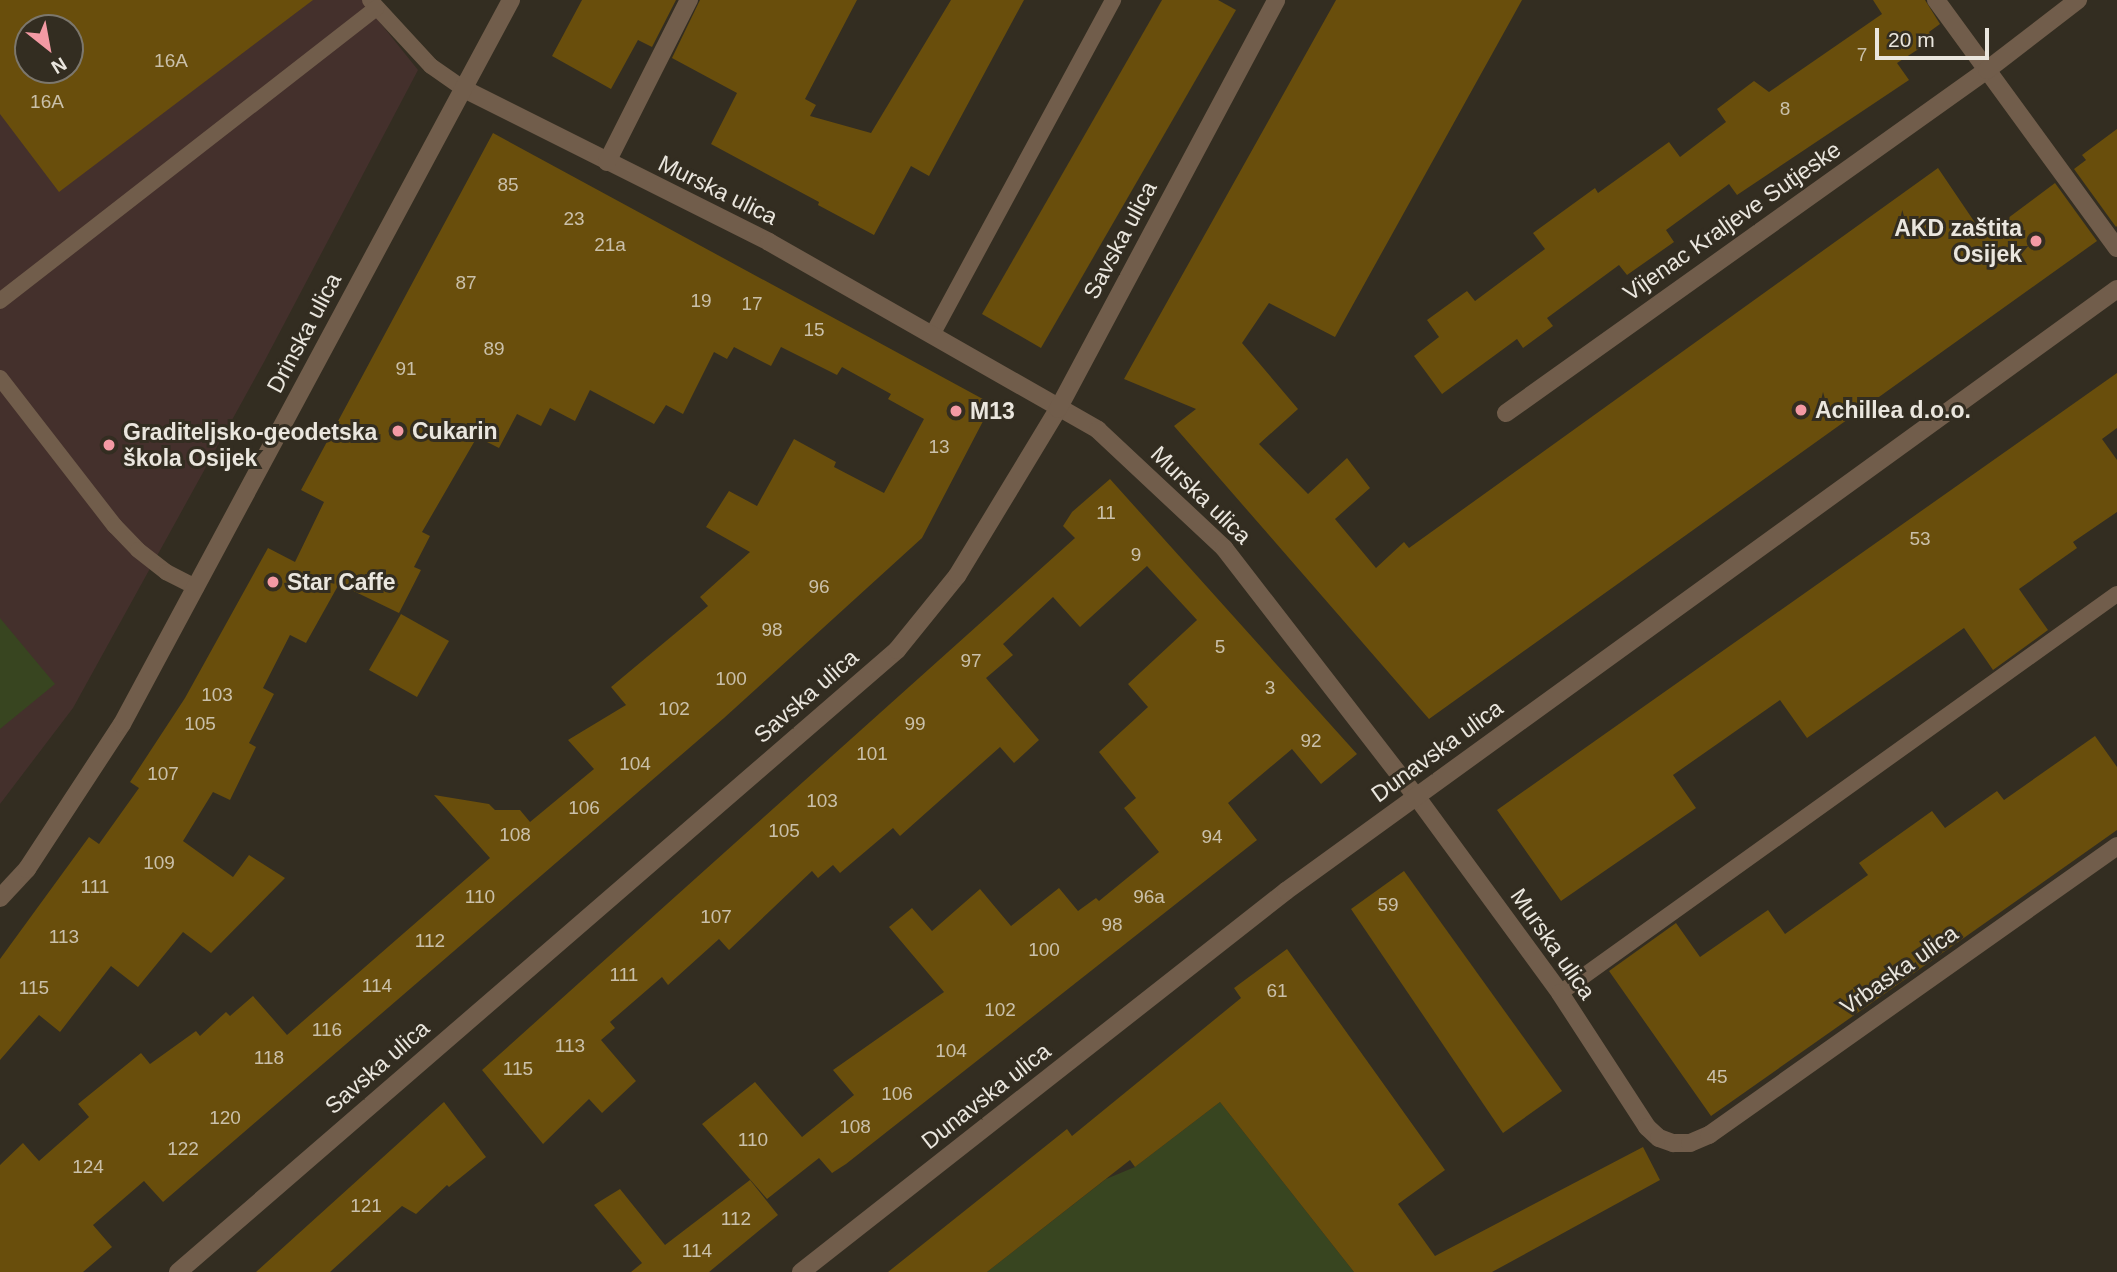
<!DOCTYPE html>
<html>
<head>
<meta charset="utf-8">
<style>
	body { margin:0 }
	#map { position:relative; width:2117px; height:1272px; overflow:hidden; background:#332d21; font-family:Helvetica,sans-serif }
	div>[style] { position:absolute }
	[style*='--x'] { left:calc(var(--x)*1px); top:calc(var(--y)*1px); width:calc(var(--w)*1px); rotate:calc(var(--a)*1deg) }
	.education>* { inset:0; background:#44302c }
	.green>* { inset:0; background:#384520 }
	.building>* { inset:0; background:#694e0c }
	.lane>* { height:16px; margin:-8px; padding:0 8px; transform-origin:8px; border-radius:8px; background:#715d4b }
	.street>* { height:18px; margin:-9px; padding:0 9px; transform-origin:9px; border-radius:9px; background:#715d4b }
	.dots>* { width:19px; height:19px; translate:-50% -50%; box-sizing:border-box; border:4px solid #332d21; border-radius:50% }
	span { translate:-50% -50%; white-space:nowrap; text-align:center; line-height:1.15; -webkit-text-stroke:6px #332d21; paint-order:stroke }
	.number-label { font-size:19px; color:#cac0aa }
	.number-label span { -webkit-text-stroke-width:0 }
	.street-label { font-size:23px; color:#eae6de }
	.poi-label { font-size:23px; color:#eae6de; font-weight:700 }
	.right { translate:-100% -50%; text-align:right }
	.left { translate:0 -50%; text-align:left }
	.north { position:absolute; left:14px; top:14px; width:70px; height:70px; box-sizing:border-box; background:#332d21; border:2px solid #7c776d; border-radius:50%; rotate:149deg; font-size:19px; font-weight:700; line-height:28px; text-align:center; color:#eae6de }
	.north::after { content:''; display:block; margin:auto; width:24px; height:32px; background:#f49aa4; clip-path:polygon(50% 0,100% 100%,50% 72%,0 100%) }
	.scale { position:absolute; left:1875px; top:28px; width:114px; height:32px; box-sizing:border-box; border:4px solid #eae6de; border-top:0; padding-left:9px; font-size:21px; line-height:24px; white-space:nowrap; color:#eae6de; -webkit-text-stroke:5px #332d21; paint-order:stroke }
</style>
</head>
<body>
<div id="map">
	<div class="education">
		<i style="clip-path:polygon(evenodd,0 0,362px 0,418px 70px,264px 362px,73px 708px,0 804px,0 0,28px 28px,70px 28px,70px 70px,28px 70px,28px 28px)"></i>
	</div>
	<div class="green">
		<i style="clip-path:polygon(0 618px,55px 684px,0 729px)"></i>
		<i style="clip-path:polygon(1220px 1102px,1354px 1272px,987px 1272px,1106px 1179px,1135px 1167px)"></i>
	</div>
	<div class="building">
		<i style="clip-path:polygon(evenodd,0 0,313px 0,59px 192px,0 114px,0 0,28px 28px,70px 28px,70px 70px,28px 70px,28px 28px)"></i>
		<i style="clip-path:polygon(582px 0,676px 0,652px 47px,638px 40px,611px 89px,552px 56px)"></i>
		<i style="clip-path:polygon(700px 0,857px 0,805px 99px,816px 105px,810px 116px,871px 133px,951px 0,1024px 0,929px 176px,911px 166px,874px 235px,818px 205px,819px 202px,711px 144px,737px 93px,672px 58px)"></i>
		<i style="clip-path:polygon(1162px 0,1218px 0,1236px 10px,1041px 348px,982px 314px)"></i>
		<i style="clip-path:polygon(1336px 0,1522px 0,1335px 337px,1269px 303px,1242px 343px,1298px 409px,1259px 444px,1308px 494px,1347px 458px,1370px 488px,1335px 519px,1376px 568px,1404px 542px,1409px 548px,1938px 168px,1984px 236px,2055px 183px,2097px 241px,1429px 719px,1174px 426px,1196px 409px,1124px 379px)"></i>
		<i style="clip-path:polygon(1873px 0,1925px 0,1940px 24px,1929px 32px,1934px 39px,1897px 63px,1909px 80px,1737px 195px,1729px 184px,1666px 230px,1674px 242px,1627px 275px,1619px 265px,1547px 318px,1553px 326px,1523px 348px,1517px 339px,1442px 394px,1414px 356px,1439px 337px,1427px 320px,1467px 291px,1475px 301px,1545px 249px,1533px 233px,1595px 188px,1598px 193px,1669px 142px,1680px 157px,1726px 122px,1717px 109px,1754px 81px,1769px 92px,1882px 14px)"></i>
		<i style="clip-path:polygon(2117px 129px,2117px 226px,2116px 227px,2074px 169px,2086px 160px,2082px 155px)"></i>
		<i style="clip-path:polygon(493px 133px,992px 404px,922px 538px,724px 718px,163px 1202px,144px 1181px,93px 1225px,112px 1247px,83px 1272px,0 1272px,0 1165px,23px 1143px,39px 1161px,89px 1117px,78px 1104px,141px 1053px,150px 1064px,196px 1031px,200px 1036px,226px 1012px,230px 1016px,253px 996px,287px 1035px,490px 858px,434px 795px,489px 804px,495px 810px,520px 810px,530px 822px,594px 769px,568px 740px,626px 705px,611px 687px,708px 606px,700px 597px,750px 552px,706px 527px,729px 491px,757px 506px,794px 439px,836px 462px,834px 467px,884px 493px,924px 419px,888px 399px,891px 394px,842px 367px,837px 375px,781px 347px,771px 366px,734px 347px,727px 359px,714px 352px,683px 414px,666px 405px,654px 424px,590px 390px,575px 421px,550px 408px,541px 426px,517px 414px,499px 448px,477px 437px,422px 532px,430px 536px,414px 567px,421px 570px,399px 613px,339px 584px,306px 643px,290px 635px,263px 688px,274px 694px,249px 743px,256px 747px,230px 800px,213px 792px,183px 841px,233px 877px,249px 855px,285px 878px,211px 953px,183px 932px,138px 987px,111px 966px,60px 1032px,39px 1015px,0 1060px,0 959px,89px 837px,99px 844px,139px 788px,130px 782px,185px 698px,268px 548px,295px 562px,324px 502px,301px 490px)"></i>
		<i style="clip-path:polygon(2117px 373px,2117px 428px,2102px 439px,2117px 460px,2117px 512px,2073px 542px,2077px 548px,2019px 589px,2048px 630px,1993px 670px,1964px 628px,1807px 738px,1780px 700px,1673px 775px,1696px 808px,1561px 901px,1497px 810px)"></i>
		<i style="clip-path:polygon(1110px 479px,1357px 754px,1321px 784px,1292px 749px,1228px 803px,1257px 840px,846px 1164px,832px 1173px,819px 1158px,767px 1199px,702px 1124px,755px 1082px,802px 1137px,854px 1095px,833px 1070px,944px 992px,889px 927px,912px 908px,932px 931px,980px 889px,1011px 926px,1059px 888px,1078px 911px,1096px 898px,1099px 901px,1159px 852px,1124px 808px,1136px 798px,1099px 752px,1148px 707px,1128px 684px,1197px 620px,1147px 566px,1080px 627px,1053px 597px,1003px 644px,1013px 655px,986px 678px,1039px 740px,1014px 763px,1000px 747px,900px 836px,893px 828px,840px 873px,833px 865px,818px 878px,812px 871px,729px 950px,719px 939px,668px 985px,662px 977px,610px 1022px,615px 1028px,601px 1040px,636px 1081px,602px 1113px,589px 1099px,543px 1144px,482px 1070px,1075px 538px,1063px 526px,1072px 512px)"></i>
		<i style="clip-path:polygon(401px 614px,449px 641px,417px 697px,369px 670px)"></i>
		<i style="clip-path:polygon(2095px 736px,2117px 767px,2117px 830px,1711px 1116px,1609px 971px,1676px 923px,1700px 957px,1768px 910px,1785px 934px,1868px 875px,1859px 863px,1932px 811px,1945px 828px,1997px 791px,2004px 800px)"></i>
		<i style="clip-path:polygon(1404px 871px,1562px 1091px,1503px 1133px,1351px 909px)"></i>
		<i style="clip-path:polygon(1287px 949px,1445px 1170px,1398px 1204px,1435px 1256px,1643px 1147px,1660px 1180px,1492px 1272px,1354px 1272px,1220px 1102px,1135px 1167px,1130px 1160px,987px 1272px,888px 1272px,1067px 1129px,1072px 1136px,1241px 998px,1234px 988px)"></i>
		<i style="clip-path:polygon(444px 1102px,486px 1157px,449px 1187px,447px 1185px,416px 1214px,402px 1206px,330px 1272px,256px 1272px)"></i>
		<i style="clip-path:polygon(750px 1180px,778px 1215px,709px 1272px,631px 1272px,642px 1263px,594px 1205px,620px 1189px,665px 1245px)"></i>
	</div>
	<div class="lane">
		<i style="--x:370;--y:0;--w:90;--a:47.3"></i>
		<i style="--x:431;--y:66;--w:40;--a:34.9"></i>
		<i style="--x:0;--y:301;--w:477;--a:-37.9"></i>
		<i style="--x:932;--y:335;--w:381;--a:-61.6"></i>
		<i style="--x:0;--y:378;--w:187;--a:52.2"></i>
		<i style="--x:115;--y:526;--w:33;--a:46"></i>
		<i style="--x:138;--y:550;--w:36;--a:38"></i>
		<i style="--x:166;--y:572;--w:34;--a:27"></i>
		<i style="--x:1560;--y:993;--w:685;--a:-35.62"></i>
	</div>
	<div class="street">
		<i style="--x:1936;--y:0;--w:307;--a:53.9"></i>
		<i style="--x:464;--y:89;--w:341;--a:26.6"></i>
		<i style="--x:769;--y:242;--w:379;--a:29.7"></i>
		<i style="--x:1098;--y:430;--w:173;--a:43.1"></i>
		<i style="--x:1224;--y:548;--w:314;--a:52.3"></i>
		<i style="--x:1416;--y:796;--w:244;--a:53.8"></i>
		<i style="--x:1560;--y:993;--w:160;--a:57"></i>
		<i style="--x:1647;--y:1127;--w:16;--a:43"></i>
		<i style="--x:1659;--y:1138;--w:15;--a:20"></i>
		<i style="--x:1673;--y:1143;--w:17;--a:0"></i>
		<i style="--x:1690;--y:1143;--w:21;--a:-23"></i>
		<i style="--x:1709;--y:1135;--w:500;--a:-35.3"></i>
		<i style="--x:607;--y:162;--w:182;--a:-63.2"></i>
		<i style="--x:1506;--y:413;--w:591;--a:-35.49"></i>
		<i style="--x:1987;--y:70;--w:115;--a:-37.6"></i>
		<i style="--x:0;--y:898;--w:40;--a:-47"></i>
		<i style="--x:27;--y:869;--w:173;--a:-56.8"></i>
		<i style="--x:122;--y:724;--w:822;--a:-61.75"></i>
		<i style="--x:178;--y:1272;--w:951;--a:-40.86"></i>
		<i style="--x:897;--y:650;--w:95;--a:-51"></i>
		<i style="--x:957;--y:576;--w:195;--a:-58.8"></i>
		<i style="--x:1058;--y:409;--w:463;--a:-61.9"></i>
		<i style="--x:801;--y:1272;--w:617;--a:-38.15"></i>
		<i style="--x:1286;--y:891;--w:1026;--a:-35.92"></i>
	</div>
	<div class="dots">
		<i style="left:2036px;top:241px;background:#f49aa4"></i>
		<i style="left:1801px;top:410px;background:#f49aa4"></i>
		<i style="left:956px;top:411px;background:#f49aa4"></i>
		<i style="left:398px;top:431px;background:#f49aa4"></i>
		<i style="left:109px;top:445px;background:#f49aa4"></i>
		<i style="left:273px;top:582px;background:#f49aa4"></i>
	</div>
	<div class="number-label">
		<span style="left:1862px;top:55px">7</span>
		<span style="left:171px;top:61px">16A</span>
		<span style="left:47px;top:102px">16A</span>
		<span style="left:1785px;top:109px">8</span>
		<span style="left:508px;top:185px">85</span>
		<span style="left:574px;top:219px">23</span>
		<span style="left:610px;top:245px">21a</span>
		<span style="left:466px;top:283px">87</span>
		<span style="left:701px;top:301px">19</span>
		<span style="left:752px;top:304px">17</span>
		<span style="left:814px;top:330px">15</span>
		<span style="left:494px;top:349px">89</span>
		<span style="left:406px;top:369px">91</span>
		<span style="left:939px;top:447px">13</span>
		<span style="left:1106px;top:513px">11</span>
		<span style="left:1920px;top:539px">53</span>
		<span style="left:1136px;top:555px">9</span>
		<span style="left:819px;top:587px">96</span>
		<span style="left:772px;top:630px">98</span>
		<span style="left:1220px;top:647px">5</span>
		<span style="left:971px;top:661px">97</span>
		<span style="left:731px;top:679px">100</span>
		<span style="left:1270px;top:688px">3</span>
		<span style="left:217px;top:695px">103</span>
		<span style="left:674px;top:709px">102</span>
		<span style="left:200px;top:724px">105</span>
		<span style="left:915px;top:724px">99</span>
		<span style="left:1311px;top:741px">92</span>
		<span style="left:872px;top:754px">101</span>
		<span style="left:635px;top:764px">104</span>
		<span style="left:163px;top:774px">107</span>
		<span style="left:822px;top:801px">103</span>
		<span style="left:584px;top:808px">106</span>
		<span style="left:784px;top:831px">105</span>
		<span style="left:515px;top:835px">108</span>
		<span style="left:1212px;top:837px">94</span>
		<span style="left:159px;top:863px">109</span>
		<span style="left:95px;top:887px">111</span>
		<span style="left:480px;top:897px">110</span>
		<span style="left:1149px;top:897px">96a</span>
		<span style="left:1388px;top:905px">59</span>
		<span style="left:716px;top:917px">107</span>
		<span style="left:1112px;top:925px">98</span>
		<span style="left:64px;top:937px">113</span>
		<span style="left:430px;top:941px">112</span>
		<span style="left:1044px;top:950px">100</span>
		<span style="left:624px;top:975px">111</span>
		<span style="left:377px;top:986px">114</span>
		<span style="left:34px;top:988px">115</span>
		<span style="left:1277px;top:991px">61</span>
		<span style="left:1000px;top:1010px">102</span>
		<span style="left:327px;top:1030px">116</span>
		<span style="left:570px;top:1046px">113</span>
		<span style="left:951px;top:1051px">104</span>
		<span style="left:269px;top:1058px">118</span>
		<span style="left:518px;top:1069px">115</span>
		<span style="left:1717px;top:1077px">45</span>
		<span style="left:897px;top:1094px">106</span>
		<span style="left:225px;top:1118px">120</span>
		<span style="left:855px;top:1127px">108</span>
		<span style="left:753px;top:1140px">110</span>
		<span style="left:183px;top:1149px">122</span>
		<span style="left:88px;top:1167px">124</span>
		<span style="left:366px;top:1206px">121</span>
		<span style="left:736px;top:1219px">112</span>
		<span style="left:697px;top:1251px">114</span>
	</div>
	<div class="street-label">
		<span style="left:718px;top:190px;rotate:26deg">Murska ulica</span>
		<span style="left:1732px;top:221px;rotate:-35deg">Vijenac Kraljeve Sutjeske</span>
		<span style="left:1120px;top:240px;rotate:-62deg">Savska ulica</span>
		<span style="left:304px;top:333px;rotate:-62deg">Drinska ulica</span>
		<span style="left:1201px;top:495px;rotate:44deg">Murska ulica</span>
		<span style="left:806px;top:696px;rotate:-41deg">Savska ulica</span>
		<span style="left:1437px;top:751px;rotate:-36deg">Dunavska ulica</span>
		<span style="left:1553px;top:944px;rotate:55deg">Murska ulica</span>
		<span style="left:1899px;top:970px;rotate:-35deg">Vrbaska ulica</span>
		<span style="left:377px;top:1067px;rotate:-41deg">Savska ulica</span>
		<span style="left:986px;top:1096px;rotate:-38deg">Dunavska ulica</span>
	</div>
	<div class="poi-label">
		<span class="right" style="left:2022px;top:241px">AKD zaštita<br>Osijek</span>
		<span class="left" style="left:1815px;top:410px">Achillea d.o.o.</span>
		<span class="left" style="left:970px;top:411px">M13</span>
		<span class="left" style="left:412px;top:431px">Cukarin</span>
		<span class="left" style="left:123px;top:445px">Graditeljsko-geodetska<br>škola Osijek</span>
		<span class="left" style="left:287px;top:582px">Star Caffe</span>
	</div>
	<div class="north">N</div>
	<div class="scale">20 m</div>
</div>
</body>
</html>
